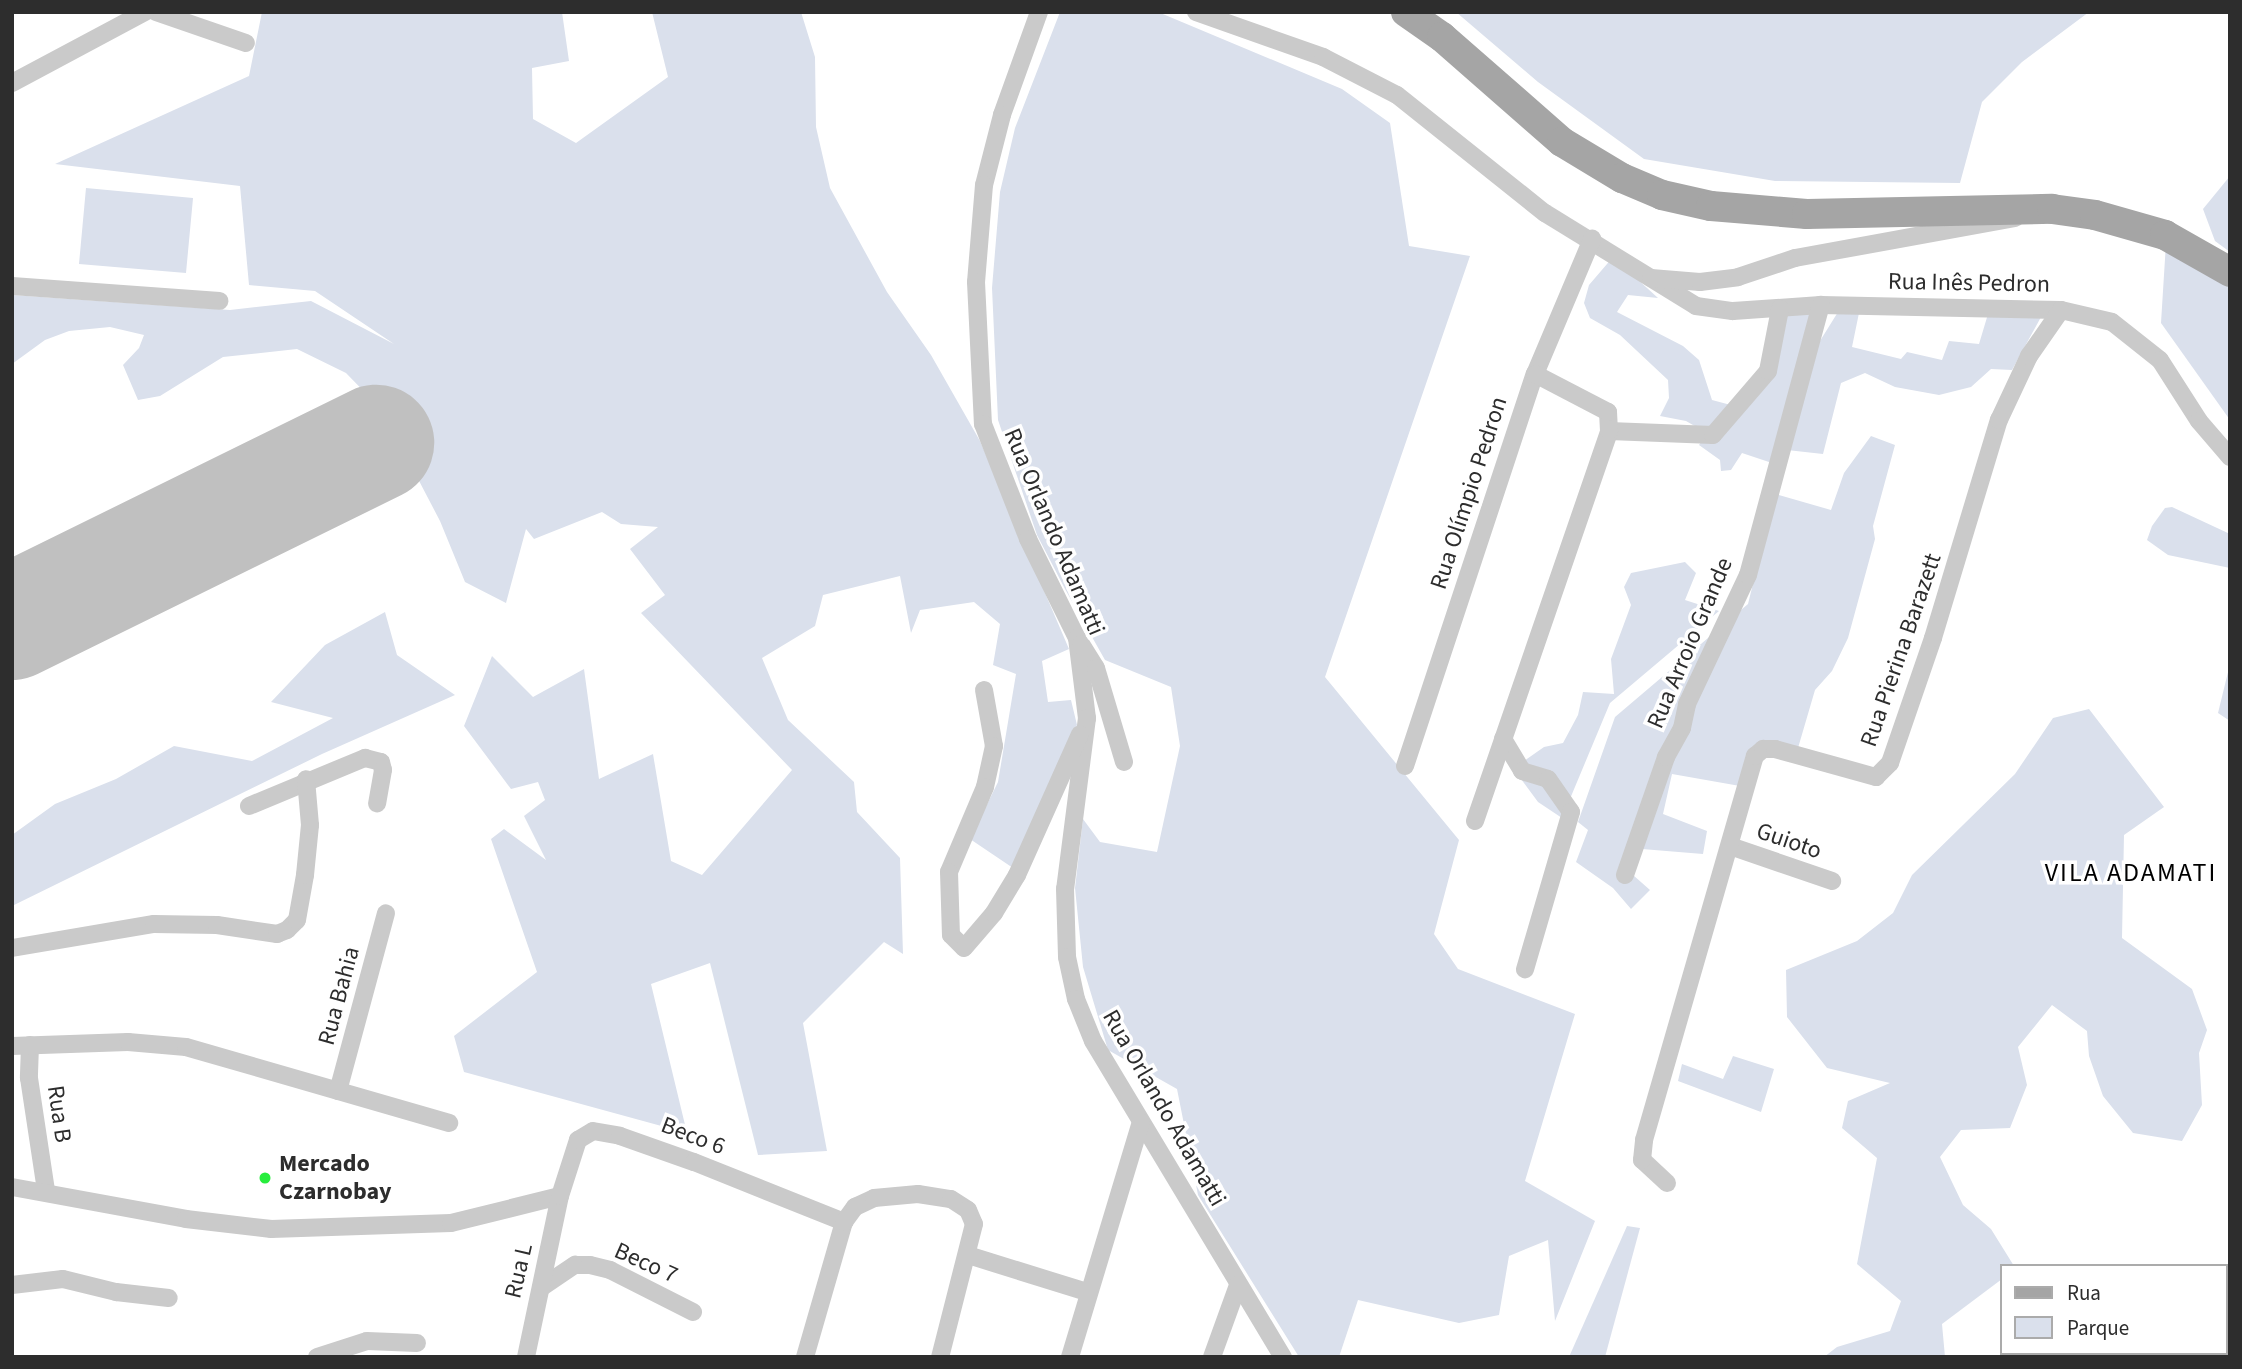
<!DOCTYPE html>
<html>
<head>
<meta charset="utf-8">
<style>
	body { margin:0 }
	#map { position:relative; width:2242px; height:1369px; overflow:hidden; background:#fff; font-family:"Source Sans 3",sans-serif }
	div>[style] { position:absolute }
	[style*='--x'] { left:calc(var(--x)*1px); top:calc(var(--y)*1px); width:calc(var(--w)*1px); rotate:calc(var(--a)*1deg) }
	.green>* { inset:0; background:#dae0ec }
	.runway>* { height:116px; margin:-58px; padding:0 58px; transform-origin:58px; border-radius:58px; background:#c0c0c0 }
	.street>* { height:18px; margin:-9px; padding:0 9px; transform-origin:9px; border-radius:9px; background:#cacaca }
	.primary>* { height:30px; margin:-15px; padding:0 15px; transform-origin:15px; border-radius:15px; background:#a5a5a5 }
	.dots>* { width:19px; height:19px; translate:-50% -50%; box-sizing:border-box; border:4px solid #fff; border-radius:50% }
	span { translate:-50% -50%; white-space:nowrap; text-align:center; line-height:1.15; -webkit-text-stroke:7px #fff; paint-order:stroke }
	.street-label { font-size:24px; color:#2d2d2d }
	.poi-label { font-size:24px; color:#2d2d2d; font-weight:700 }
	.left { translate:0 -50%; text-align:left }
	.neighbourhood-label { font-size:26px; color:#000; letter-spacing:2px }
	.frame { position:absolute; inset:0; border:14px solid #2d2d2d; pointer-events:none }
	.legend { position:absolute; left:2000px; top:1264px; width:228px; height:91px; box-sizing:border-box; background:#fff; border:2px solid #ababab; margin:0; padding:9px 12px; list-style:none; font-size:21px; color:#2d2d2d }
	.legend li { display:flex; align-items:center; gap:14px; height:35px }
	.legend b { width:35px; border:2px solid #ababab }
</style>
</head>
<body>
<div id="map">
	<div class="green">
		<i style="clip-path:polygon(262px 12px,562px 12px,569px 61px,532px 68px,533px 119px,576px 143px,668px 77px,652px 12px,801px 12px,815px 57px,816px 127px,830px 188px,887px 292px,931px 355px,980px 441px,1069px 649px,1042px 661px,1048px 702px,1071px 700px,1077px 725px,1013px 868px,970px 839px,998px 782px,1016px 674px,993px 665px,1000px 624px,974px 602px,920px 610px,911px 633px,900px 576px,823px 595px,815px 626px,762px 658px,788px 720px,854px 782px,857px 812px,900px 858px,903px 954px,884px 942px,803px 1023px,827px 1151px,758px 1155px,710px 963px,651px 984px,687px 1133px,464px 1072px,454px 1036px,537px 972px,491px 839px,504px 829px,546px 860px,524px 816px,545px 800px,538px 782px,511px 789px,464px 726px,492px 656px,533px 697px,584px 669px,599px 779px,653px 754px,671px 861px,702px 875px,792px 770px,641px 613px,665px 595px,630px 549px,658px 527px,621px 524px,602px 512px,534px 539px,526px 529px,506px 603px,465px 582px,440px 521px,382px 410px,346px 373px,297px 349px,223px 357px,160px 396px,138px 400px,123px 365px,139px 348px,144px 335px,110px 327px,69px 331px,45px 340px,12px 364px,12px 295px,230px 310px,311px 301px,394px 344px,315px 291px,249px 285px,240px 186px,55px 164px,249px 76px)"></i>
		<i style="clip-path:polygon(1060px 12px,1158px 12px,1342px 89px,1390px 123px,1409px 246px,1470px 256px,1325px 677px,1459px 840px,1434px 934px,1458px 969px,1575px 1014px,1525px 1181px,1595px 1221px,1555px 1321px,1548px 1240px,1509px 1256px,1499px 1315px,1459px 1323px,1358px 1300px,1339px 1357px,1299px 1357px,1198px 1195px,1177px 1089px,1108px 1050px,1083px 967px,1075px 888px,1083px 819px,1100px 842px,1157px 852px,1180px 746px,1171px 687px,1105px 660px,1065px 589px,1037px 535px,998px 420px,992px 288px,1000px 192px,1015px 128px)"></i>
		<i style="clip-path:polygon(1456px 12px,2089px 12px,2022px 62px,1982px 102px,1960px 183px,1775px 181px,1644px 159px,1538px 82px)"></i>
		<i style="clip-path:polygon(2230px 176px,2230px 252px,2215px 241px,2203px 209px)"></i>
		<i style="clip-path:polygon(86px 188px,193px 198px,186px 273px,79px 264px)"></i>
		<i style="clip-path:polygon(2166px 243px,2230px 283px,2230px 420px,2161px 323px)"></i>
		<i style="clip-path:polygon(1613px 257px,1658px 298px,1628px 295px,1617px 312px,1683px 346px,1699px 360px,1712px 400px,1742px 408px,1787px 312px,1812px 309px,1775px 464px,1742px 453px,1731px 470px,1721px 471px,1720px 460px,1699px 445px,1707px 433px,1686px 421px,1660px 416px,1669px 398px,1668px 380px,1620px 335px,1590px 318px,1584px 303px,1589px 285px)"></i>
		<i style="clip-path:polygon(1838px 312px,1859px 313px,1852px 347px,1901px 359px,1907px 352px,1942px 360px,1949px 341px,1979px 344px,1988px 314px,2041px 317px,2012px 370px,1991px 369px,1971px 387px,1939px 395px,1895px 387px,1865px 373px,1841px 383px,1823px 454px,1787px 450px,1810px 357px)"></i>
		<i style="clip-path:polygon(1871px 436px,1895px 445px,1873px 526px,1875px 539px,1848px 638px,1832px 671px,1815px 690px,1798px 748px,1761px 740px,1751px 750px,1740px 786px,1672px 774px,1663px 814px,1707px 831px,1703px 854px,1642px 849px,1633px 875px,1650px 890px,1631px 909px,1613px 888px,1576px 862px,1588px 830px,1578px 822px,1615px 717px,1748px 604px,1775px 494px,1831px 510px,1844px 473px)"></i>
		<i style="clip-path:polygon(2172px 507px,2230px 534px,2230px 568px,2168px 555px,2147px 540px,2152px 526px,2165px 508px)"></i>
		<i style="clip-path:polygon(1685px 562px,1696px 573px,1685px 600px,1719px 611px,1610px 703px,1562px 818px,1538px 802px,1521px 779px,1524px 761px,1544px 747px,1563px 743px,1578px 715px,1583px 692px,1614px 694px,1611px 659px,1631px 605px,1624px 587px,1631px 573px)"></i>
		<i style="clip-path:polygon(385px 612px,397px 655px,455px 695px,322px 754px,12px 906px,12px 835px,55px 804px,116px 779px,174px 746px,252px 761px,333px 718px,271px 702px,325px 645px)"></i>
		<i style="clip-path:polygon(2230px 664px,2230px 721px,2218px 713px)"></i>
		<i style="clip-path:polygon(2089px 709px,2164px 807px,2124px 835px,2122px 938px,2192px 989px,2207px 1030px,2199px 1053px,2202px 1105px,2182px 1141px,2133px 1133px,2103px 1096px,2089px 1056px,2087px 1031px,2052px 1005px,2018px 1047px,2027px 1085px,2010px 1128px,1961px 1130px,1940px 1157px,1963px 1205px,1991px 1229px,2014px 1266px,2002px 1266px,2002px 1279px,1942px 1324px,1945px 1357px,1824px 1357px,1837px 1347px,1890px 1331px,1901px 1301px,1857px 1264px,1877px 1158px,1842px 1128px,1848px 1101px,1890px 1083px,1827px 1068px,1787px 1017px,1786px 970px,1857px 941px,1893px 913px,1912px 875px,2015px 774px,2053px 718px)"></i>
		<i style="clip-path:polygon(1733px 1056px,1774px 1069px,1761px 1112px,1678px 1081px,1682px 1064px,1723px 1079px)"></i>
		<i style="clip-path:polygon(1627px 1226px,1640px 1228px,1605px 1357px,1569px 1357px)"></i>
	</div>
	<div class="runway">
		<i style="--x:12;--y:622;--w:406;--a:-26.2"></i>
	</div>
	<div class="street">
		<i style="--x:156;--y:12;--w:95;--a:19"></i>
		<i style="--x:1039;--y:12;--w:109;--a:109.8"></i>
		<i style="--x:1002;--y:115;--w:72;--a:104.4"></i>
		<i style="--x:984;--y:185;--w:97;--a:94.7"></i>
		<i style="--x:976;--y:282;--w:142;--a:87.2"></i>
		<i style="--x:983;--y:424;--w:123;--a:68.6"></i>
		<i style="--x:1028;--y:539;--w:110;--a:63.7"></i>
		<i style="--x:1077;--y:638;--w:81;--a:82.9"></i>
		<i style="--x:1087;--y:718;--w:172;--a:97.3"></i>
		<i style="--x:1065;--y:889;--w:68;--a:88.3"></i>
		<i style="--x:1067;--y:957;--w:43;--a:77.9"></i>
		<i style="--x:1076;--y:999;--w:45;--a:68"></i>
		<i style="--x:1093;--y:1041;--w:369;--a:59"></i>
		<i style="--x:1196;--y:12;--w:135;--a:19.5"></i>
		<i style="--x:1323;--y:57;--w:83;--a:27.2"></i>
		<i style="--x:1397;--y:95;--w:189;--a:38.6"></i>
		<i style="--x:1545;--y:213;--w:177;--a:31.6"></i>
		<i style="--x:1696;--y:306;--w:37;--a:8"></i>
		<i style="--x:1733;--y:311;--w:88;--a:-3.9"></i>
		<i style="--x:1821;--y:305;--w:240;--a:1.2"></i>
		<i style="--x:2061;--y:310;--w:52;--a:13.2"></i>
		<i style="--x:2112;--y:322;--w:61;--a:38.4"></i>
		<i style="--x:2160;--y:360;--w:72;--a:57.4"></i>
		<i style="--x:2199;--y:421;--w:48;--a:49.3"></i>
		<i style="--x:12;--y:83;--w:151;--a:-28.1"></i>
		<i style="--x:1651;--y:278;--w:49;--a:4.7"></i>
		<i style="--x:1700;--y:282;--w:38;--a:-7"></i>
		<i style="--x:1738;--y:277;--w:60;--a:-18.4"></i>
		<i style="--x:1795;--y:258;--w:224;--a:-10.3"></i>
		<i style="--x:12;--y:286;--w:208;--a:4.1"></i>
		<i style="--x:1609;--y:431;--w:104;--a:2.2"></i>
		<i style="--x:1713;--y:435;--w:84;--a:-49.3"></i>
		<i style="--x:1768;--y:371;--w:63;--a:-79"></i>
		<i style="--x:1081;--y:644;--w:28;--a:58"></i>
		<i style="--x:1096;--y:668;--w:98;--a:73.4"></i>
		<i style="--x:984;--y:690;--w:57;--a:79.9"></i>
		<i style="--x:994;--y:746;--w:42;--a:102.4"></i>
		<i style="--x:985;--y:787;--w:92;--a:113"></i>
		<i style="--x:949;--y:872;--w:63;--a:88.2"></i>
		<i style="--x:951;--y:935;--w:18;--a:45"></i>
		<i style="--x:964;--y:948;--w:46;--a:-49.4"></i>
		<i style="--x:994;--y:913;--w:44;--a:-58.8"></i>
		<i style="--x:1017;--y:875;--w:154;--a:-65.9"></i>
		<i style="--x:1503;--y:739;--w:37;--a:59"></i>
		<i style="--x:1522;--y:771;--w:27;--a:17"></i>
		<i style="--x:1548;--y:779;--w:40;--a:55.1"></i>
		<i style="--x:1571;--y:812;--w:164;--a:106.3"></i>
		<i style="--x:1405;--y:766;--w:413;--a:-71.7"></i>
		<i style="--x:1535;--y:374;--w:147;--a:-67.1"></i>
		<i style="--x:249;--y:806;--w:126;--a:-22.5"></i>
		<i style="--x:365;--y:758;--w:16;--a:14"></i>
		<i style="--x:381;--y:762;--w:8;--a:76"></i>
		<i style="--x:383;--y:770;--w:34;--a:100"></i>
		<i style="--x:1475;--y:821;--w:412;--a:-71"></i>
		<i style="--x:1609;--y:431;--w:19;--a:-93"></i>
		<i style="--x:1608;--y:412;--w:82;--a:-152.5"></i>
		<i style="--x:1730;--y:846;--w:108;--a:18.9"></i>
		<i style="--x:1625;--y:875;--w:125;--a:-70.8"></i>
		<i style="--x:1666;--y:757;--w:33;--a:-61"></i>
		<i style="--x:1682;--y:728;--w:25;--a:-78"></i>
		<i style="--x:1687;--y:704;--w:143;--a:-64.7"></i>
		<i style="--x:1748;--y:575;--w:280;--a:-74.9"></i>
		<i style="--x:12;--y:948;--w:144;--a:-9.6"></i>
		<i style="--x:154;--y:924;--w:63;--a:0.9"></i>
		<i style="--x:217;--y:925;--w:61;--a:8.5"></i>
		<i style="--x:277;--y:934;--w:11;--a:-22"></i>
		<i style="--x:287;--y:930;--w:14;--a:-45"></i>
		<i style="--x:297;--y:920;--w:46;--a:-79.9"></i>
		<i style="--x:305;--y:875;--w:50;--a:-84.3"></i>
		<i style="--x:310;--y:825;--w:46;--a:-95"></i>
		<i style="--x:30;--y:1045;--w:33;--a:92"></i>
		<i style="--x:29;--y:1078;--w:113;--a:81.4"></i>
		<i style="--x:12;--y:1046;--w:116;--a:-2"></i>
		<i style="--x:128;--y:1042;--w:58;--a:4.9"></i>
		<i style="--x:186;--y:1047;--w:274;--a:16.1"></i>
		<i style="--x:338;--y:1091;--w:184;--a:-74.9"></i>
		<i style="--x:1667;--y:1183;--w:34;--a:-137"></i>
		<i style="--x:1642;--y:1160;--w:20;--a:-84"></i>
		<i style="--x:1644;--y:1140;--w:400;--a:-73.9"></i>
		<i style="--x:1755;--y:756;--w:11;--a:-41"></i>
		<i style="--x:1763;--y:749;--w:12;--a:0"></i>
		<i style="--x:1775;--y:749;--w:105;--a:15.5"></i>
		<i style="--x:1876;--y:777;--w:20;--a:-45"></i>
		<i style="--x:1890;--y:763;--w:132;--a:-71"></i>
		<i style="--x:1933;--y:638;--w:228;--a:-73.2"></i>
		<i style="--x:1999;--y:420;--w:71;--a:-64.9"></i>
		<i style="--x:2029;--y:356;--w:56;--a:-55.2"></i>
		<i style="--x:12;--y:1187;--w:177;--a:10.4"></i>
		<i style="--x:186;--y:1219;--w:86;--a:6.7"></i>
		<i style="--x:271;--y:1229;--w:180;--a:-1.9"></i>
		<i style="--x:451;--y:1223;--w:112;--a:-13.9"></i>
		<i style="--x:968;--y:1255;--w:125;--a:17.3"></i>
		<i style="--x:12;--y:1285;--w:51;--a:-6.7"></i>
		<i style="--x:63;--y:1279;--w:55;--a:13.8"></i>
		<i style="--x:116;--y:1292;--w:53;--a:6.5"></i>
		<i style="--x:542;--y:1287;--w:40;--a:-34"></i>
		<i style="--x:575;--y:1265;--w:15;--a:0"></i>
		<i style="--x:590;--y:1265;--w:21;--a:14"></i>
		<i style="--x:610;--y:1270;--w:93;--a:26.8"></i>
		<i style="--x:2226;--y:1340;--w:4;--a:14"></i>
		<i style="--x:317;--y:1357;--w:52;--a:-17.7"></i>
		<i style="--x:367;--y:1341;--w:50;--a:2.3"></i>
		<i style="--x:526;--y:1357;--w:165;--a:-78.1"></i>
		<i style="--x:560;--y:1196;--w:59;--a:-72.2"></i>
		<i style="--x:578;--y:1140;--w:17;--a:-31"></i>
		<i style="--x:593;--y:1131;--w:27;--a:10"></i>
		<i style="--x:620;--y:1136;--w:78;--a:19.4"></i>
		<i style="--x:694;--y:1162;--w:162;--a:21.8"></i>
		<i style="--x:805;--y:1357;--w:141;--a:-73.9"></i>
		<i style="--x:844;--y:1222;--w:19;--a:-54"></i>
		<i style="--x:855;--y:1207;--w:21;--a:-25"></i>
		<i style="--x:874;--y:1198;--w:44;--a:-5.2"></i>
		<i style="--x:918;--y:1194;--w:33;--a:9"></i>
		<i style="--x:951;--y:1199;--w:20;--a:33"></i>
		<i style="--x:968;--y:1210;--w:15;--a:67"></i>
		<i style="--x:974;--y:1224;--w:137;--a:104.3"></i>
		<i style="--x:1070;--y:1357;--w:245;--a:-73.2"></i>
		<i style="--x:1212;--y:1357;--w:77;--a:-70.1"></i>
	</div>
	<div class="primary">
		<i style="--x:1406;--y:12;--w:44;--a:34.8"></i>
		<i style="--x:1442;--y:37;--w:159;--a:41.2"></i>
		<i style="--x:1562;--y:142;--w:70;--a:31"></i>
		<i style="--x:1622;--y:178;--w:43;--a:23"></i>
		<i style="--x:1662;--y:195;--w:50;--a:12.7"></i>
		<i style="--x:1711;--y:206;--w:96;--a:4.8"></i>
		<i style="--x:1807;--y:214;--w:245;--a:-1.2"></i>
		<i style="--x:2052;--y:209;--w:43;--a:7.9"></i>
		<i style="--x:2095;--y:215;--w:73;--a:15.9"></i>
		<i style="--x:2165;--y:235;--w:75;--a:29.6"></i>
	</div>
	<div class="dots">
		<i style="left:265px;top:1178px;background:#27ed3d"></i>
	</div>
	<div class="street-label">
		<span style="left:1969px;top:283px;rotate:1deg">Rua Inês Pedron</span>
		<span style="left:1469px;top:493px;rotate:-72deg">Rua Olímpio Pedron</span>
		<span style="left:1054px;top:532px;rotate:67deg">Rua Orlando Adamatti</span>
		<span style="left:1690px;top:643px;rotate:-67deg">Rua Arroio Grande</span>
		<span style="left:1901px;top:650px;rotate:-71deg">Rua Pierina Barazett</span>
		<span style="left:1789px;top:841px;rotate:19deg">Guioto</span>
		<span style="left:339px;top:996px;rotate:-75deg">Rua Bahia</span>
		<span style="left:1164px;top:1108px;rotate:60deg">Rua Orlando Adamatti</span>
		<span style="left:59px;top:1114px;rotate:82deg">Rua B</span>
		<span style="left:693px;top:1136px;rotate:21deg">Beco 6</span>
		<span style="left:646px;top:1263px;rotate:24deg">Beco 7</span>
		<span style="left:519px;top:1271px;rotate:-77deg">Rua L</span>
	</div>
	<div class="poi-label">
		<span class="left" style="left:279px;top:1178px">Mercado<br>Czarnobay</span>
	</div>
	<div class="neighbourhood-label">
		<span style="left:2131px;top:873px">VILA ADAMATI</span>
	</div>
	<div class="frame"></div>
	<ul class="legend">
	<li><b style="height:9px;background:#a5a5a5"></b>Rua</li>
	<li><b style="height:19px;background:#dae0ec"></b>Parque</li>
	</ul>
</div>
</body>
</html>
